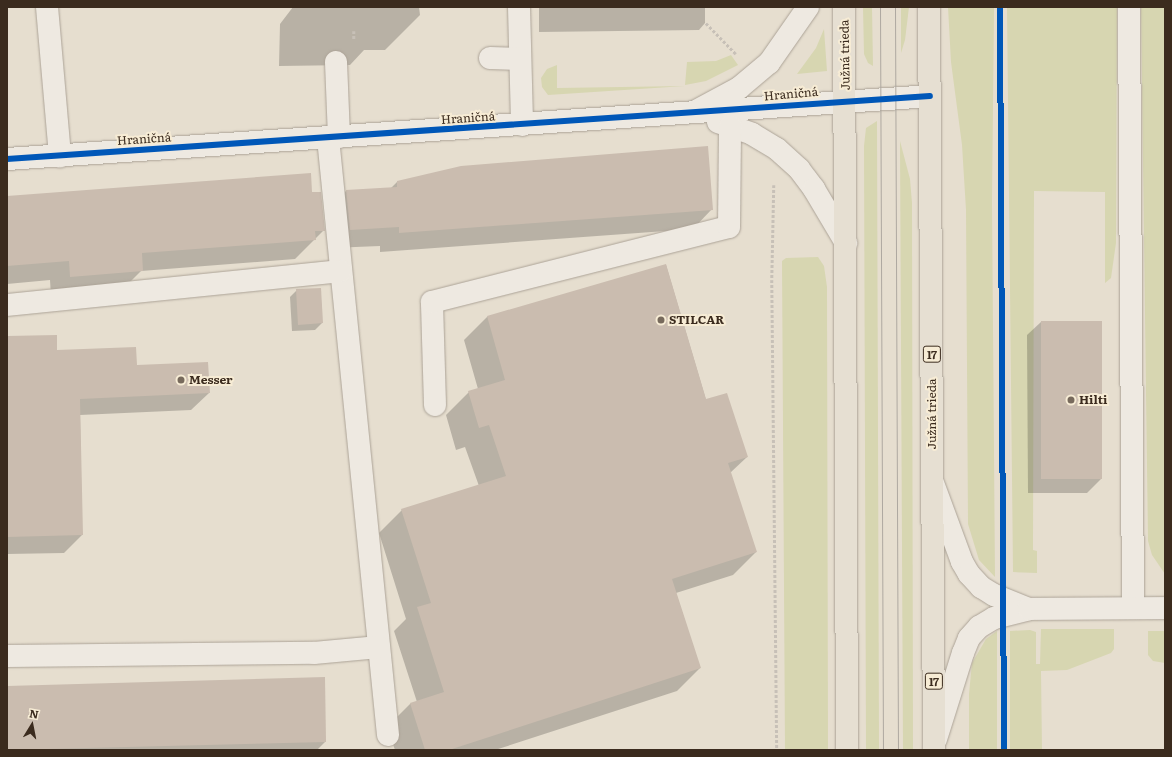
<!DOCTYPE html>
<html>
<head>
<meta charset="utf-8">
<style>
	body { margin:0 }
	#map { position:relative; width:1172px; height:757px; overflow:hidden; background:#e6decf; font-family:Literata,serif }
	div>[style] { position:absolute }
	[style*='--x'] { left:calc(var(--x)*1px); top:calc(var(--y)*1px); width:calc(var(--w)*1px); rotate:calc(var(--a)*1deg) }
	.green>* { inset:0; background:#d7d6b1 }
	.shadow>* { inset:0; background:#0003 }
	.building>* { inset:0; background:#cabcaf }
	.path>* { height:2.5px; margin-top:-1.25px; transform-origin:0; background:repeating-linear-gradient(90deg,#c7c0b7 0 3px,transparent 0 5px) }
	.roads { filter:drop-shadow(0 0 1px #aca397) drop-shadow(0 0 1px #aca397) }
	.minor>* { height:22px; margin:-11px; padding:0 11px; transform-origin:11px; border-radius:11px; background:#eee9e1 }
	.major>* { height:22px; margin:-11px; padding:0 11px; transform-origin:11px; border-radius:11px; background:#e6dfd2 }
	.tram>* { height:1px; margin:-0.5px; padding:0 0.5px; transform-origin:0.5px; border-radius:0.5px; background:#aea8a0 }
	.cycleway>* { height:6px; margin:-3px; padding:0 3px; transform-origin:3px; border-radius:3px; background:#0057b8 }
	.dots>* { width:11px; height:11px; translate:-50% -50%; box-sizing:border-box; border:2px solid #f7ecd5; border-radius:50% }
	span { translate:-50% -50%; white-space:nowrap; text-align:center; line-height:1.15; -webkit-text-stroke:4px #f7ecd5; paint-order:stroke }
	.shield-label span { padding:1px 3px; background:#f7ecd5; border:1px solid; border-radius:3px; -webkit-text-stroke-width:0 }
	.shield-label { font-size:11px; color:#3b2b1e; font-weight:700 }
	.street-label { font-size:12px; color:#3b2b1e }
	.poi-label { font-size:12px; color:#3b2b1e; font-weight:700 }
	.left { translate:0 -50%; text-align:left }
	.frame { position:absolute; inset:0; border:8px solid #3b2b1e; pointer-events:none }
	.north { position:absolute; left:12px; top:705px; width:40px; height:40px; -webkit-text-stroke:3px #f7ecd5; paint-order:stroke; rotate:10deg; font-size:11px; font-weight:700; line-height:16px; text-align:center; color:#3b2b1e }
	.north::after { content:''; display:block; margin:auto; width:14px; height:18px; background:#3b2b1e; clip-path:polygon(50% 0,100% 100%,50% 72%,0 100%) }
</style>
</head>
<body>
<div id="map">
	<div class="green">
		<i style="clip-path:polygon(863px 7px,872px 7px,873px 66px,868px 63px,864px 54px)"></i>
		<i style="clip-path:polygon(901px 7px,909px 7px,905px 40px,901px 53px)"></i>
		<i style="clip-path:polygon(948px 7px,994px 7px,992px 202px,995px 577px,979px 560px,968px 524px,966px 210px,962px 145px,951px 62px)"></i>
		<i style="clip-path:polygon(1007px 7px,1117px 7px,1116px 243px,1111px 278px,1105px 283px,1105px 192px,1034px 191px,1033px 550px,1037px 551px,1037px 573px,1013px 572px)"></i>
		<i style="clip-path:polygon(1141px 7px,1165px 7px,1165px 574px,1152px 555px,1148px 541px)"></i>
		<i style="clip-path:polygon(824px 29px,827px 71px,797px 74px,816px 48px)"></i>
		<i style="clip-path:polygon(731px 55px,738px 65px,706px 81px,685px 85px,687px 62px,716px 61px)"></i>
		<i style="clip-path:polygon(557px 65px,557px 88px,685px 86px,548px 95px,542px 87px,541px 78px,547px 69px)"></i>
		<i style="clip-path:polygon(877px 121px,879px 750px,866px 750px,864px 146px,866px 128px)"></i>
		<i style="clip-path:polygon(900px 141px,910px 179px,912px 203px,913px 750px,903px 750px)"></i>
		<i style="clip-path:polygon(818px 257px,824px 266px,827px 287px,828px 750px,785px 750px,782px 261px,786px 258px)"></i>
		<i style="clip-path:polygon(1041px 629px,1114px 629px,1114px 649px,1111px 653px,1067px 670px,1041px 671px,1042px 750px,1010px 750px,1010px 631px,1030px 630px,1036px 632px,1036px 664px,1040px 664px)"></i>
		<i style="clip-path:polygon(997px 631px,997px 750px,969px 750px,969px 694px,972px 663px,986px 639px)"></i>
		<i style="clip-path:polygon(1148px 631px,1165px 631px,1165px 663px,1153px 661px,1148px 655px)"></i>
	</div>
	<div class="shadow">
		<i style="clip-path:polygon(293px 7px,419px 7px,420px 15px,385px 50px,364px 50px,350px 65px,279px 66px,280px 24px)"></i>
		<i style="clip-path:polygon(539px 7px,705px 7px,705px 23px,699px 30px,539px 32px)"></i>
		<i style="clip-path:polygon(397px 182px,712px 209px,693px 229px,380px 252px,380px 246px,331px 248px,327px 211px,346px 191px,390px 189px)"></i>
		<i style="clip-path:polygon(311px 193px,324px 230px,295px 259px,141px 271px,122px 290px,51px 296px,50px 280px,7px 284px,7px 197px)"></i>
		<i style="clip-path:polygon(666px 265px,706px 400px,747px 457px,730px 473px,756px 552px,733px 575px,676px 593px,700px 668px,677px 691px,495px 750px,395px 750px,387px 727px,410px 704px,417px 702px,394px 631px,406px 619px,379px 533px,402px 510px,479px 486px,465px 447px,456px 450px,446px 415px,469px 392px,478px 389px,464px 340px,487px 317px)"></i>
		<i style="clip-path:polygon(297px 290px,322px 323px,315px 330px,292px 331px,290px 297px)"></i>
		<i style="clip-path:polygon(1041px 322px,1101px 479px,1087px 493px,1028px 493px,1027px 335px)"></i>
		<i style="clip-path:polygon(7px 337px,56px 351px,136px 366px,209px 393px,191px 410px,80px 415px,82px 535px,64px 553px,7px 554px)"></i>
		<i style="clip-path:polygon(7px 688px,325px 742px,317px 750px,7px 750px)"></i>
	</div>
	<div class="building">
		<i style="clip-path:polygon(708px 146px,713px 210px,399px 233px,399px 227px,350px 230px,346px 190px,397px 187px,397px 181px,461px 166px)"></i>
		<i style="clip-path:polygon(311px 173px,312px 192px,321px 192px,325px 231px,315px 231px,316px 240px,142px 253px,143px 271px,70px 277px,69px 261px,7px 266px,7px 196px)"></i>
		<i style="clip-path:polygon(666px 264px,706px 399px,727px 393px,748px 457px,728px 463px,757px 552px,672px 579px,701px 668px,449px 750px,425px 750px,410px 703px,444px 692px,417px 607px,431px 603px,401px 509px,506px 476px,489px 425px,479px 428px,468px 391px,505px 380px,487px 316px)"></i>
		<i style="clip-path:polygon(321px 288px,323px 323px,298px 325px,296px 289px)"></i>
		<i style="clip-path:polygon(1041px 321px,1102px 321px,1102px 479px,1041px 479px)"></i>
		<i style="clip-path:polygon(57px 335px,57px 350px,136px 347px,137px 365px,208px 362px,210px 393px,80px 399px,83px 535px,7px 537px,7px 336px)"></i>
		<i style="clip-path:polygon(325px 677px,326px 742px,7px 750px,7px 686px)"></i>
	</div>
	<div class="path">
		<i style="--x:1000;--y:7;--w:561;--a:89.69"></i>
		<i style="--x:706;--y:23;--w:43;--a:45.9"></i>
		<i style="--x:354;--y:31;--w:9;--a:90"></i>
		<i style="--x:774;--y:185;--w:95;--a:91.2"></i>
		<i style="--x:772;--y:280;--w:470;--a:89.4"></i>
		<i style="--x:1004;--y:645;--w:105;--a:90"></i>
	</div>
	<div class="roads">
		<div class="minor">
			<i style="--x:47;--y:7;--w:150;--a:85"></i>
			<i style="--x:519;--y:7;--w:118;--a:88.5"></i>
			<i style="--x:1129;--y:7;--w:601;--a:89.62"></i>
			<i style="--x:490;--y:58;--w:30;--a:2"></i>
			<i style="--x:336;--y:62;--w:75;--a:87.7"></i>
			<i style="--x:698;--y:110;--w:47;--a:-28.2"></i>
			<i style="--x:739;--y:88;--w:39;--a:-40"></i>
			<i style="--x:769;--y:63;--w:68;--a:-55.1"></i>
			<i style="--x:718;--y:122;--w:36;--a:19"></i>
			<i style="--x:752;--y:134;--w:29;--a:31"></i>
			<i style="--x:777;--y:149;--w:30;--a:42"></i>
			<i style="--x:799;--y:169;--w:25;--a:53"></i>
			<i style="--x:814;--y:189;--w:63;--a:59.3"></i>
			<i style="--x:328;--y:138;--w:600;--a:84.26"></i>
			<i style="--x:7;--y:159;--w:925;--a:-3.9"></i>
			<i style="--x:7;--y:305;--w:335;--a:-5.8"></i>
			<i style="--x:435;--y:405;--w:103;--a:-91.7"></i>
			<i style="--x:432;--y:302;--w:306;--a:-14.2"></i>
			<i style="--x:729;--y:227;--w:101;--a:-89.4"></i>
			<i style="--x:933;--y:483;--w:84;--a:69.8"></i>
			<i style="--x:962;--y:562;--w:14;--a:60"></i>
			<i style="--x:969;--y:574;--w:18;--a:47"></i>
			<i style="--x:981;--y:587;--w:15;--a:32"></i>
			<i style="--x:994;--y:595;--w:38;--a:22"></i>
			<i style="--x:7;--y:656;--w:307;--a:-0.6"></i>
			<i style="--x:314;--y:653;--w:65;--a:-5.3"></i>
			<i style="--x:936;--y:739;--w:90;--a:-72.6"></i>
			<i style="--x:963;--y:653;--w:16;--a:-68"></i>
			<i style="--x:969;--y:638;--w:15;--a:-48"></i>
			<i style="--x:979;--y:627;--w:17;--a:-31"></i>
			<i style="--x:994;--y:618;--w:36;--a:-14"></i>
			<i style="--x:1029;--y:609;--w:136;--a:-0.4"></i>
		</div>
		<div class="major">
			<i style="--x:844;--y:7;--w:743;--a:89.77"></i>
			<i style="--x:929;--y:7;--w:743;--a:89.61"></i>
		</div>
	</div>
	<div class="tram">
		<i style="--x:880;--y:7;--w:743;--a:89.77"></i>
		<i style="--x:895;--y:7;--w:743;--a:89.77"></i>
	</div>
	<div class="cycleway">
		<i style="--x:1000;--y:7;--w:743;--a:89.69"></i>
		<i style="--x:7;--y:159;--w:925;--a:-3.9"></i>
	</div>
	<div class="dots">
		<i style="left:661px;top:320px;background:#776a5c"></i>
		<i style="left:181px;top:380px;background:#776a5c"></i>
		<i style="left:1071px;top:400px;background:#776a5c"></i>
	</div>
	<div class="shield-label">
		<span style="left:932px;top:354px">17</span>
		<span style="left:934px;top:681px">17</span>
	</div>
	<div class="street-label">
		<span style="left:845px;top:55px;rotate:-91deg">Južná trieda</span>
		<span style="left:791px;top:94px;rotate:-5deg">Hraničná</span>
		<span style="left:468px;top:118px;rotate:-4deg">Hraničná</span>
		<span style="left:144px;top:139px;rotate:-4deg">Hraničná</span>
		<span style="left:932px;top:414px;rotate:-90deg">Južná trieda</span>
	</div>
	<div class="poi-label">
		<span class="left" style="left:669px;top:320px">STILCAR</span>
		<span class="left" style="left:189px;top:380px">Messer</span>
		<span class="left" style="left:1079px;top:400px">Hilti</span>
	</div>
	<div class="frame"></div>
	<div class="north">N</div>
</div>
</body>
</html>
